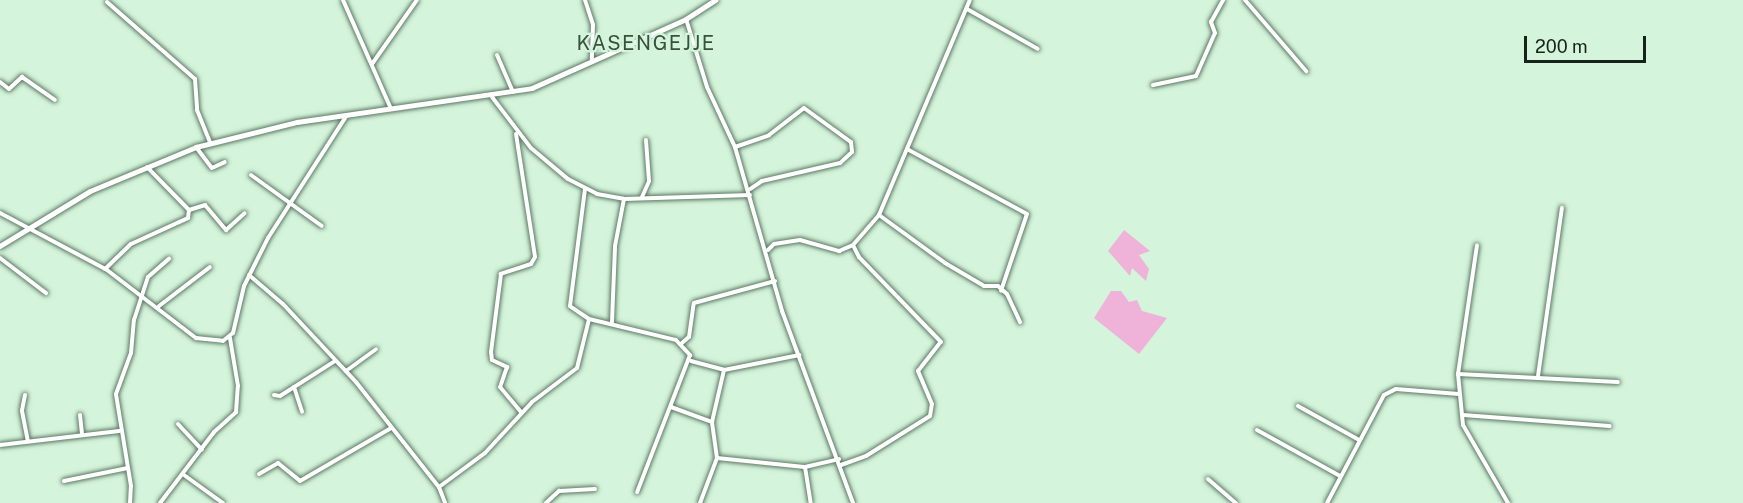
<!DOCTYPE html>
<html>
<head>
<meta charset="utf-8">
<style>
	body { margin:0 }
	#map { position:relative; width:1743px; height:503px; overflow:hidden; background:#d4f4db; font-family:"Public Sans",sans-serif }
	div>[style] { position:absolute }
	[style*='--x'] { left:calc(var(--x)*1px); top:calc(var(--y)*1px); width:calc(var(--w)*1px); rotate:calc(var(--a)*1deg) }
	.green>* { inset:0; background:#efb3da }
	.roads { filter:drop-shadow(0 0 2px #5c7863) drop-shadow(0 0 2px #5c7863) }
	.minor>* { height:4px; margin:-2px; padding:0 2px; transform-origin:2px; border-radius:2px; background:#fff }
	.tertiary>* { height:4.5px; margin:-2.25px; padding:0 2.25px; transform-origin:2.25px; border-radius:2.25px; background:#fff }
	span { translate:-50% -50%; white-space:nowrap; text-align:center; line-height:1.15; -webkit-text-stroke:4.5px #d4f4db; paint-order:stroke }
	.quarter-label { font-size:20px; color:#36513d; letter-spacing:1.5px }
	.scale { position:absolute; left:1524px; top:36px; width:122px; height:27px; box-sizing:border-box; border:3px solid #17221a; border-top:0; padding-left:8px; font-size:18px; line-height:21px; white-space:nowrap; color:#17221a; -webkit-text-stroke:4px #d4f4db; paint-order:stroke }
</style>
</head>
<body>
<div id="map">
	<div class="green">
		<i style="clip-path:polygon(1124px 230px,1150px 251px,1139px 255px,1149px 269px,1146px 281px,1132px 268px,1130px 276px,1108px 251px)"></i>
		<i style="clip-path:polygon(1111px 291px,1121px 291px,1129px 302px,1137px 300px,1142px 311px,1167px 318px,1139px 354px,1094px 318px)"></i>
	</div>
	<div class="roads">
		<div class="minor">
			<i style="--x:343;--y:0;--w:119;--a:66.2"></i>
			<i style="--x:585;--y:0;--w:26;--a:72"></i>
			<i style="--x:593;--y:25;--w:35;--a:92"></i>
			<i style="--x:1245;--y:0;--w:94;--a:49.3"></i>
			<i style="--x:107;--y:2;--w:117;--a:41.2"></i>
			<i style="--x:195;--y:79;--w:31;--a:86"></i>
			<i style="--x:197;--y:110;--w:35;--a:68"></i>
			<i style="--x:967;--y:9;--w:81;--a:29.4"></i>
			<i style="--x:686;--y:19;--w:71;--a:72.8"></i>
			<i style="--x:707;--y:87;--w:66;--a:65"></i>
			<i style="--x:735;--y:147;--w:171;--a:74"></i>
			<i style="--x:782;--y:311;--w:205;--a:69.7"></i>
			<i style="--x:497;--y:55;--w:40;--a:66.6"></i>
			<i style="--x:372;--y:64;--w:78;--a:-54.9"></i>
			<i style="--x:0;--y:82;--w:11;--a:38"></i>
			<i style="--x:9;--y:89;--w:18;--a:-43"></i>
			<i style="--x:22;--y:77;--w:40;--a:34.9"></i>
			<i style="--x:1153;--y:85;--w:44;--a:-11.8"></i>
			<i style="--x:1196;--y:76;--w:47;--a:-66.2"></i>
			<i style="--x:1215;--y:33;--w:12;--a:-110"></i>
			<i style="--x:1211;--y:22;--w:25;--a:-61"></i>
			<i style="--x:492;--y:97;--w:64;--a:52.6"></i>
			<i style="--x:531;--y:148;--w:48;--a:40"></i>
			<i style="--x:568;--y:179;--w:33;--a:27"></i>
			<i style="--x:597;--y:194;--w:27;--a:10"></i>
			<i style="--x:624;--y:199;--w:126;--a:-1.8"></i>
			<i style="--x:516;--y:134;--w:124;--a:81.2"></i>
			<i style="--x:535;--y:257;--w:8;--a:120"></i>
			<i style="--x:531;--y:264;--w:32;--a:162"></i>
			<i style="--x:501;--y:274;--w:79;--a:97.3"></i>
			<i style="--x:491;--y:352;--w:8;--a:83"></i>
			<i style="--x:492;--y:360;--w:17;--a:25"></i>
			<i style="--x:507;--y:367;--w:21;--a:109"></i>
			<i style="--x:500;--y:387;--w:34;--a:50"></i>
			<i style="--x:196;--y:147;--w:26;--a:53"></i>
			<i style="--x:212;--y:168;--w:14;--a:-25"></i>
			<i style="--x:735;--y:147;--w:36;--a:-19"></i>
			<i style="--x:769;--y:135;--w:44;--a:-37.6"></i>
			<i style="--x:804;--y:108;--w:58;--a:35.9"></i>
			<i style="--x:851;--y:142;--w:10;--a:84"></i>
			<i style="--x:852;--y:152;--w:16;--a:137"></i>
			<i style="--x:840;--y:163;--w:80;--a:167"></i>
			<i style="--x:762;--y:181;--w:14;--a:146"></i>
			<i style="--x:907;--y:149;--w:136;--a:28.4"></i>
			<i style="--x:1027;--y:214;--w:81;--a:108.7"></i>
			<i style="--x:251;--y:175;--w:87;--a:35.7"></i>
			<i style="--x:642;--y:197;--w:17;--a:-66"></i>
			<i style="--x:649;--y:181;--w:41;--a:-94.2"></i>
			<i style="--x:189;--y:210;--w:17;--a:-17"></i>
			<i style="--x:205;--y:205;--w:33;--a:50"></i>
			<i style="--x:226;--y:230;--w:25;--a:-42"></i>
			<i style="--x:0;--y:213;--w:121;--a:28"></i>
			<i style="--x:107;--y:270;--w:112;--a:37.4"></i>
			<i style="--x:196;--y:338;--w:27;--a:6"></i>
			<i style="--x:223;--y:341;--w:13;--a:-39"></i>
			<i style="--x:233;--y:333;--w:48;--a:-76.8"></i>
			<i style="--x:244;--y:286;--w:54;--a:-63.4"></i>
			<i style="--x:268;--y:238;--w:146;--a:-57.3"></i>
			<i style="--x:879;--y:215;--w:82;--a:36"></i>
			<i style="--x:945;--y:263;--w:45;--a:30.5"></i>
			<i style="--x:984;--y:286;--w:14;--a:0"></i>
			<i style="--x:998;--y:286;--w:12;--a:42"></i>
			<i style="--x:1007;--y:294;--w:31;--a:65"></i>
			<i style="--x:768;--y:250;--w:8;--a:-45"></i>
			<i style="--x:774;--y:244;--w:26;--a:-9"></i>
			<i style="--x:800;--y:240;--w:41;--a:15.8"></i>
			<i style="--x:839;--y:251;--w:15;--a:-23"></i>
			<i style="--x:853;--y:245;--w:40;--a:-49"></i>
			<i style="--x:879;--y:215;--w:233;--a:-67.1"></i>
			<i style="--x:0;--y:258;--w:58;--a:37.3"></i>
			<i style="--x:105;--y:269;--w:36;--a:-44"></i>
			<i style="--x:131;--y:244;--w:63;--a:-24.5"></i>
			<i style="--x:188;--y:218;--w:8;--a:-83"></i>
			<i style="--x:189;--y:210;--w:60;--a:-134.3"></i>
			<i style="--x:249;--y:275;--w:45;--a:40.5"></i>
			<i style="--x:283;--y:304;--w:107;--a:46.9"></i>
			<i style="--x:356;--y:382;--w:134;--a:51.7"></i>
			<i style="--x:439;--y:487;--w:17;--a:69"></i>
			<i style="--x:159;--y:306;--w:64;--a:-37.4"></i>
			<i style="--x:589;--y:319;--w:89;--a:13.6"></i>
			<i style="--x:676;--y:340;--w:21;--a:47"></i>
			<i style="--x:690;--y:355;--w:147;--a:111.1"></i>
			<i style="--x:612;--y:322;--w:76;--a:-87.7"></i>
			<i style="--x:615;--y:246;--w:48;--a:-79.2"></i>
			<i style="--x:682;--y:343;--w:9;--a:-41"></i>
			<i style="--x:689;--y:337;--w:34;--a:-82"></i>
			<i style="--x:694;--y:303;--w:84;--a:-15.2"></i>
			<i style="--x:691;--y:361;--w:34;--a:15"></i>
			<i style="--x:724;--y:370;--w:77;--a:-11.2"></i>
			<i style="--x:346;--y:371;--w:37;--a:-36"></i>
			<i style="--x:1458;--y:374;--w:130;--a:-81.6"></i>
			<i style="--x:1538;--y:376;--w:170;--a:-81.9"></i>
			<i style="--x:294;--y:387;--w:26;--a:72"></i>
			<i style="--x:25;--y:395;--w:16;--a:101"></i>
			<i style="--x:22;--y:411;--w:31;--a:79"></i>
			<i style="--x:274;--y:395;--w:6;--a:9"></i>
			<i style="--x:280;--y:396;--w:65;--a:-32.5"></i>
			<i style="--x:1298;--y:406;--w:70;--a:29.1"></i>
			<i style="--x:671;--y:407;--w:44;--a:20.1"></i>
			<i style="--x:80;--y:415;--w:19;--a:84"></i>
			<i style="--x:1463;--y:415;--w:147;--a:4.3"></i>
			<i style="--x:178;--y:424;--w:35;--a:47"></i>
			<i style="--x:1257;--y:430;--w:95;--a:29"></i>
			<i style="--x:0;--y:445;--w:120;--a:-6.7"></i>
			<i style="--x:717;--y:458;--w:88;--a:5.8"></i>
			<i style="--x:805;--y:467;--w:35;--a:-13"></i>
			<i style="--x:841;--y:465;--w:27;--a:-20"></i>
			<i style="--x:866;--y:456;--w:75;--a:-32"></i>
			<i style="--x:930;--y:416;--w:12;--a:-81"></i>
			<i style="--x:932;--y:404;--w:36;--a:-113"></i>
			<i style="--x:918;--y:371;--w:37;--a:-52"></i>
			<i style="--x:941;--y:342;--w:118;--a:-134"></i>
			<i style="--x:859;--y:257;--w:13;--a:-117"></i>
			<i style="--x:805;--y:467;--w:36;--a:81"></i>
			<i style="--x:259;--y:474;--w:22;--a:-30"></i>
			<i style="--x:278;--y:463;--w:28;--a:39"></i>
			<i style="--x:300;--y:481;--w:105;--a:-30.2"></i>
			<i style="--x:184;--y:475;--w:48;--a:35.7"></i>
			<i style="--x:1208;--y:479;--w:37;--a:41"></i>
			<i style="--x:64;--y:481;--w:65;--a:-11.5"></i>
			<i style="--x:439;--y:487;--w:57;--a:-36.5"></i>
			<i style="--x:485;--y:453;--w:69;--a:-47.3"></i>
			<i style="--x:532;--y:402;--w:56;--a:-37.1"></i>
			<i style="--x:577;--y:368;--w:50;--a:-76.2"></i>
			<i style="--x:589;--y:319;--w:23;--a:-146"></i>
			<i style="--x:570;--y:306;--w:118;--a:-82.7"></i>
			<i style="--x:130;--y:503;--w:17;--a:-87"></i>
			<i style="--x:131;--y:486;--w:93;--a:-99.3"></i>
			<i style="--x:116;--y:394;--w:44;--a:-69.9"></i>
			<i style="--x:131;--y:353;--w:33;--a:-85"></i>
			<i style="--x:134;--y:320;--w:45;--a:-72"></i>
			<i style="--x:148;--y:277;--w:28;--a:-41"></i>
			<i style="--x:160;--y:503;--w:89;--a:-52.7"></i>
			<i style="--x:214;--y:432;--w:30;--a:-42"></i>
			<i style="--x:236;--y:412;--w:26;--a:-86"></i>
			<i style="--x:238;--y:386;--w:49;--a:-99.5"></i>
			<i style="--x:546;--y:503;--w:18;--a:-43"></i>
			<i style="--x:559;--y:491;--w:36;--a:-3"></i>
			<i style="--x:700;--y:503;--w:48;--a:-69.3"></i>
			<i style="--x:717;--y:458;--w:36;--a:-98"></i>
			<i style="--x:712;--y:422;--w:53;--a:-77"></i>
			<i style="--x:1327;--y:503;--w:122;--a:-62.2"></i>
			<i style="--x:1384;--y:395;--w:13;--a:-27"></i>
			<i style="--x:1396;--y:389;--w:63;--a:4.5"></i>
			<i style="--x:1508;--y:503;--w:90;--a:-120"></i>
			<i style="--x:1463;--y:425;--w:51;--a:-95.6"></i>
			<i style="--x:1458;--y:374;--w:160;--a:2.9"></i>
		</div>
		<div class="tertiary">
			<i style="--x:0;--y:246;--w:105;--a:-31.4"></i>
			<i style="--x:90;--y:191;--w:115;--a:-22.5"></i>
			<i style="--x:196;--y:147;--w:104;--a:-13.9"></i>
			<i style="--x:297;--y:122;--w:237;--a:-8.2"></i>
			<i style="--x:532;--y:88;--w:169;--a:-24.1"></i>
			<i style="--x:686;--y:19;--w:35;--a:-33"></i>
		</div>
	</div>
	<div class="quarter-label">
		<span style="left:646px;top:43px">KASENGEJJE</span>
	</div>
	<div class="scale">200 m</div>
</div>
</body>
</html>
